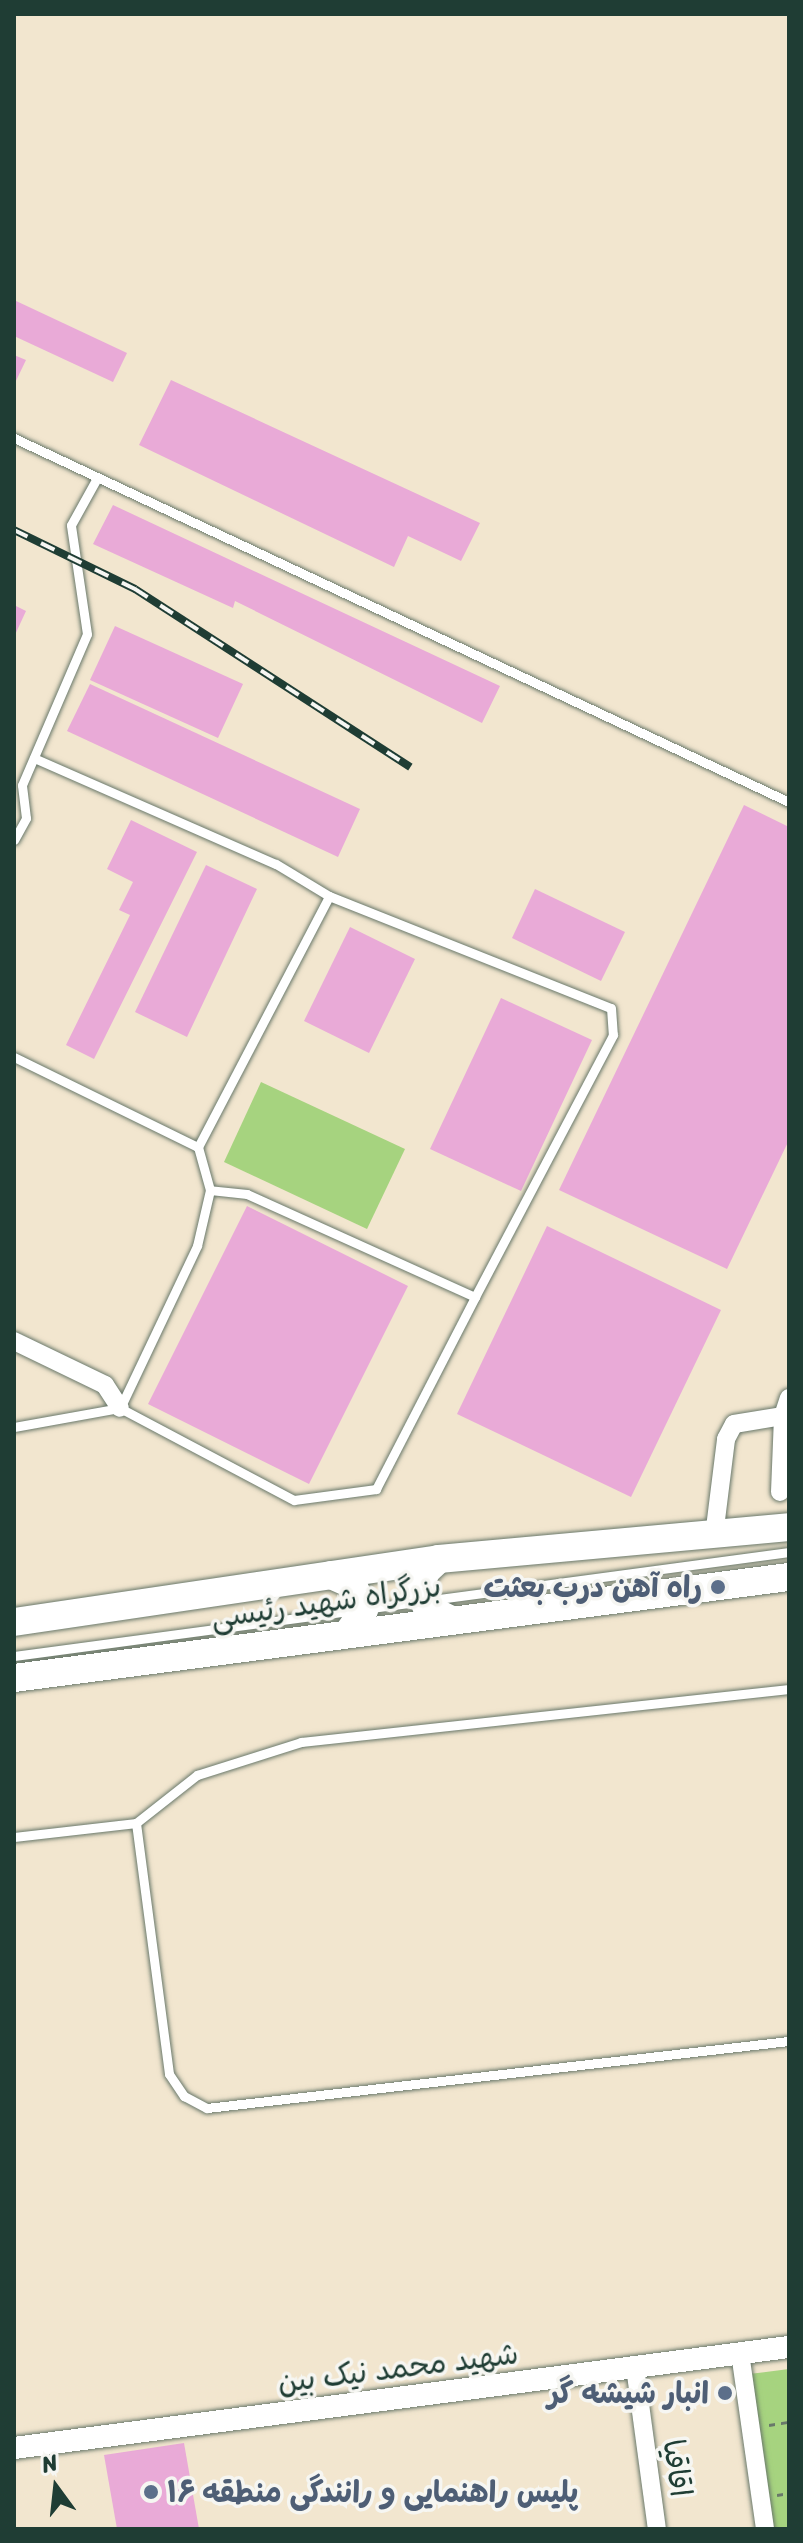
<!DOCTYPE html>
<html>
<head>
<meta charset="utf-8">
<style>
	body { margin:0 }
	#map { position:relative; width:803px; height:2543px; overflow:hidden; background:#f2e6cf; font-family:Sriracha,"Playpen Sans Arabic",sans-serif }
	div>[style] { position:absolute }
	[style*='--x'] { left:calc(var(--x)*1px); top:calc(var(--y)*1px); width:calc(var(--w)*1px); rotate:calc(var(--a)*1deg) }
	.green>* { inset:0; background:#a6d37f }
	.building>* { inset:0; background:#e9aad7 }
	.path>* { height:3px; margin-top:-1.5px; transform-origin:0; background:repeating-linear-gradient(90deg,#69786a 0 6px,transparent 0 12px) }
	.roads { filter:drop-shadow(0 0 2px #69786a) drop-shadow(0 0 2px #69786a) }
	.service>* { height:9px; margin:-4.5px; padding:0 4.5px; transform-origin:4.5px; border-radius:4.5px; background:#fff }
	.minor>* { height:18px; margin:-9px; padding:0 9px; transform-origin:9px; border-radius:9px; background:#fff }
	.tertiary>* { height:22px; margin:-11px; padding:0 11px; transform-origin:11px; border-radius:11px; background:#fff }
	.trunk>* { height:28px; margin:-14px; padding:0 14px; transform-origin:14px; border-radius:14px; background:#fff }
	.rail>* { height:8px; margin-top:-4px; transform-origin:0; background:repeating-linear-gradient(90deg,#f6f6f2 0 15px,#1f3d34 0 30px); box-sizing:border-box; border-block:2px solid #1f3d34 }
	.dots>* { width:22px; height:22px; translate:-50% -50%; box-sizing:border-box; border:4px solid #f6f6f2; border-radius:50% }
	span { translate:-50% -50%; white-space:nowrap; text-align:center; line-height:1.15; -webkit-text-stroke:7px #f6f6f2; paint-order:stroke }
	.service-label { font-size:30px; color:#4e5e75; font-weight:700 }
	.right { translate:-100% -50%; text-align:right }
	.left { translate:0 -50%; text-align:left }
	.street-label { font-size:30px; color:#1f3d34 }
	.frame { position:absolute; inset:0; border:16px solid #1f3d34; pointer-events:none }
	.north { position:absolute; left:16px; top:2447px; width:80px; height:80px; -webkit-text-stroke:6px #f6f6f2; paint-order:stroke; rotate:345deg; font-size:22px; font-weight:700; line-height:32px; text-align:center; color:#1f3d34 }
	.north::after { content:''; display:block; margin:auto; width:28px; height:36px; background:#1f3d34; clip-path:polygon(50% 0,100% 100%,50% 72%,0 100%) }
</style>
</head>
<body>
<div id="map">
	<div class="green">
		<i style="clip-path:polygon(261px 1082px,405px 1149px,367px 1229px,224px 1162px)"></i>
		<i style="clip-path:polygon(789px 2369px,789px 2529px,771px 2529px,749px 2374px)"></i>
	</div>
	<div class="building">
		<i style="clip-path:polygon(14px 300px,127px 353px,113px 382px,14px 336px)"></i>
		<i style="clip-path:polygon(14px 355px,26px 360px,14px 385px)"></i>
		<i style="clip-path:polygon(171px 380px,480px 523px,461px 561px,408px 536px,394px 567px,139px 445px)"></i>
		<i style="clip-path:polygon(113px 505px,500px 686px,482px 723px,235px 601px,233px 608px,93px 544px)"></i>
		<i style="clip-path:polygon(14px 605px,26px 611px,14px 637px)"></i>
		<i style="clip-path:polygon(115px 626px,243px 684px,218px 738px,90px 680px)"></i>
		<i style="clip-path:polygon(90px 684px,360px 809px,338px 857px,67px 731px)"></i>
		<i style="clip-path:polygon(744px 805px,789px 827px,789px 1140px,727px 1269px,559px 1190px)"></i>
		<i style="clip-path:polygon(131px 820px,197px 852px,94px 1059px,66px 1045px,130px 915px,119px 910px,133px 882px,107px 869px)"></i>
		<i style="clip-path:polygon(206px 865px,257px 889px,187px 1037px,135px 1012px)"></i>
		<i style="clip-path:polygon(535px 889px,625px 932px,601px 981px,512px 938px)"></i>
		<i style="clip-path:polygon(350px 927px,415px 959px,369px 1053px,304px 1021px)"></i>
		<i style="clip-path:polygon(501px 998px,592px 1040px,521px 1191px,430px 1149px)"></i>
		<i style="clip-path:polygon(247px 1206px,408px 1286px,309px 1484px,148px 1404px)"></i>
		<i style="clip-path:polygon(547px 1226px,721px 1310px,631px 1497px,457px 1414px)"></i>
		<i style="clip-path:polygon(184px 2443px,199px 2529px,117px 2529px,104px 2455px)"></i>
	</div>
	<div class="path">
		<i style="--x:769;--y:2425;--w:20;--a:-9"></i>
		<i style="--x:777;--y:2495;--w:12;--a:-9"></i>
	</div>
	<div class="roads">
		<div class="service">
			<i style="--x:14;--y:438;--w:856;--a:25.16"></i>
			<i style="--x:34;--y:758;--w:264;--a:23.7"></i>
			<i style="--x:276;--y:864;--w:62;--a:31.1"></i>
			<i style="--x:14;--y:840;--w:25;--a:-61"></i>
			<i style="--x:26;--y:818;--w:33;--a:-97"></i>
			<i style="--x:22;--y:785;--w:164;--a:-66.7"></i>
			<i style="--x:87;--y:634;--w:110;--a:-98.4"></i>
			<i style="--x:71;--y:525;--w:54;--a:-61"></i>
			<i style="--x:14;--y:1057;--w:205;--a:26.1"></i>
			<i style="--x:198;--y:1147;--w:45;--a:74.4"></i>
			<i style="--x:210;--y:1190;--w:57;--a:103.1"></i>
			<i style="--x:197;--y:1246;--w:179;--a:115.4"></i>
			<i style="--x:198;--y:1147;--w:283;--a:-62.4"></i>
			<i style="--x:329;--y:896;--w:303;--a:21.7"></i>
			<i style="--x:611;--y:1008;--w:27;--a:86"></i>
			<i style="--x:613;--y:1035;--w:296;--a:117.8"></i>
			<i style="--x:14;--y:1427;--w:108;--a:-10.2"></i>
			<i style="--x:120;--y:1408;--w:197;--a:27.9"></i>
			<i style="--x:294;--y:1500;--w:83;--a:-7.6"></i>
			<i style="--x:376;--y:1489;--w:216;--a:-62.7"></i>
			<i style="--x:475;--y:1297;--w:250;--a:-155.7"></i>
			<i style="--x:247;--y:1194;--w:37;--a:-174"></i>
			<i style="--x:14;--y:1656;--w:782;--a:-7.64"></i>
			<i style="--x:136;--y:1823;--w:253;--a:82.5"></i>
			<i style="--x:169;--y:2074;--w:27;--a:56"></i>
			<i style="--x:184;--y:2096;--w:26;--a:28"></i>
			<i style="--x:207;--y:2108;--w:586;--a:-6.57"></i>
			<i style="--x:14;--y:1837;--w:123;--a:-6.5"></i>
			<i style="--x:136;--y:1823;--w:78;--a:-38.2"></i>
			<i style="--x:197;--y:1775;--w:109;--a:-17.6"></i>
			<i style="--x:301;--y:1742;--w:491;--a:-6.2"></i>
		</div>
		<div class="minor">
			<i style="--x:14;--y:1341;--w:101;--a:25.8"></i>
			<i style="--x:105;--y:1385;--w:27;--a:57"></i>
			<i style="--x:780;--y:1492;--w:76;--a:-87.7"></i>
			<i style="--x:783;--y:1416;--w:6;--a:18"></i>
			<i style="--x:714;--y:1536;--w:98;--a:-82.9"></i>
			<i style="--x:726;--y:1439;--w:17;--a:-62"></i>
			<i style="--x:734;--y:1424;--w:50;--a:-9.3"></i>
			<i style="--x:783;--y:1416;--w:19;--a:-72"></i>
			<i style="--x:740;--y:2353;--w:178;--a:81.9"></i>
			<i style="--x:635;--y:2367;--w:163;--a:82.3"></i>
		</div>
		<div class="tertiary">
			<i style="--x:14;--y:2448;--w:782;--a:-7.43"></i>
		</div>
		<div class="trunk">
			<i style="--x:439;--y:1559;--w:18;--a:137"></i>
			<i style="--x:426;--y:1571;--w:20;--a:110"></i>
			<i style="--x:419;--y:1590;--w:20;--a:66"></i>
			<i style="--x:427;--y:1608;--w:28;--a:26"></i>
			<i style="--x:331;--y:1575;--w:24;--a:24"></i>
			<i style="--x:353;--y:1585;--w:27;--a:66"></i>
			<i style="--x:364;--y:1610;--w:28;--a:125"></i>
			<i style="--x:14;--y:1622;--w:430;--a:-8.4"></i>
			<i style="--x:439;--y:1559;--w:351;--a:-5.2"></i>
			<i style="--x:14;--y:1678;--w:782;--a:-7.43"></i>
		</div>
	</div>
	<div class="rail">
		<i style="--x:14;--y:530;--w:135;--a:26"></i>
		<i style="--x:135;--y:589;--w:328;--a:32.9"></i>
	</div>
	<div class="dots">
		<i style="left:718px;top:1587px;background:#5c6f8a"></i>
		<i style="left:725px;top:2393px;background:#5c6f8a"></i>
		<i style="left:151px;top:2492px;background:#5c6f8a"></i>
	</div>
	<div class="service-label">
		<span class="right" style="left:702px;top:1587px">راه آهن درب بعثت</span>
		<span class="right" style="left:709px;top:2393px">انبار شیشه گر</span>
		<span class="left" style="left:167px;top:2492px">پلیس راهنمایی و رانندگی منطقه ۱۶</span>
	</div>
	<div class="street-label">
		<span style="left:326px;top:1602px;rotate:-8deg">بزرگراه شهید رئیسی</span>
		<span style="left:398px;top:2368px;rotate:-7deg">شهید محمد نیک بین</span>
		<span style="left:677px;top:2468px;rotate:82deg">اقاقیا</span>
	</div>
	<div class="frame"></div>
	<div class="north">N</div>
</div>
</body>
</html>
